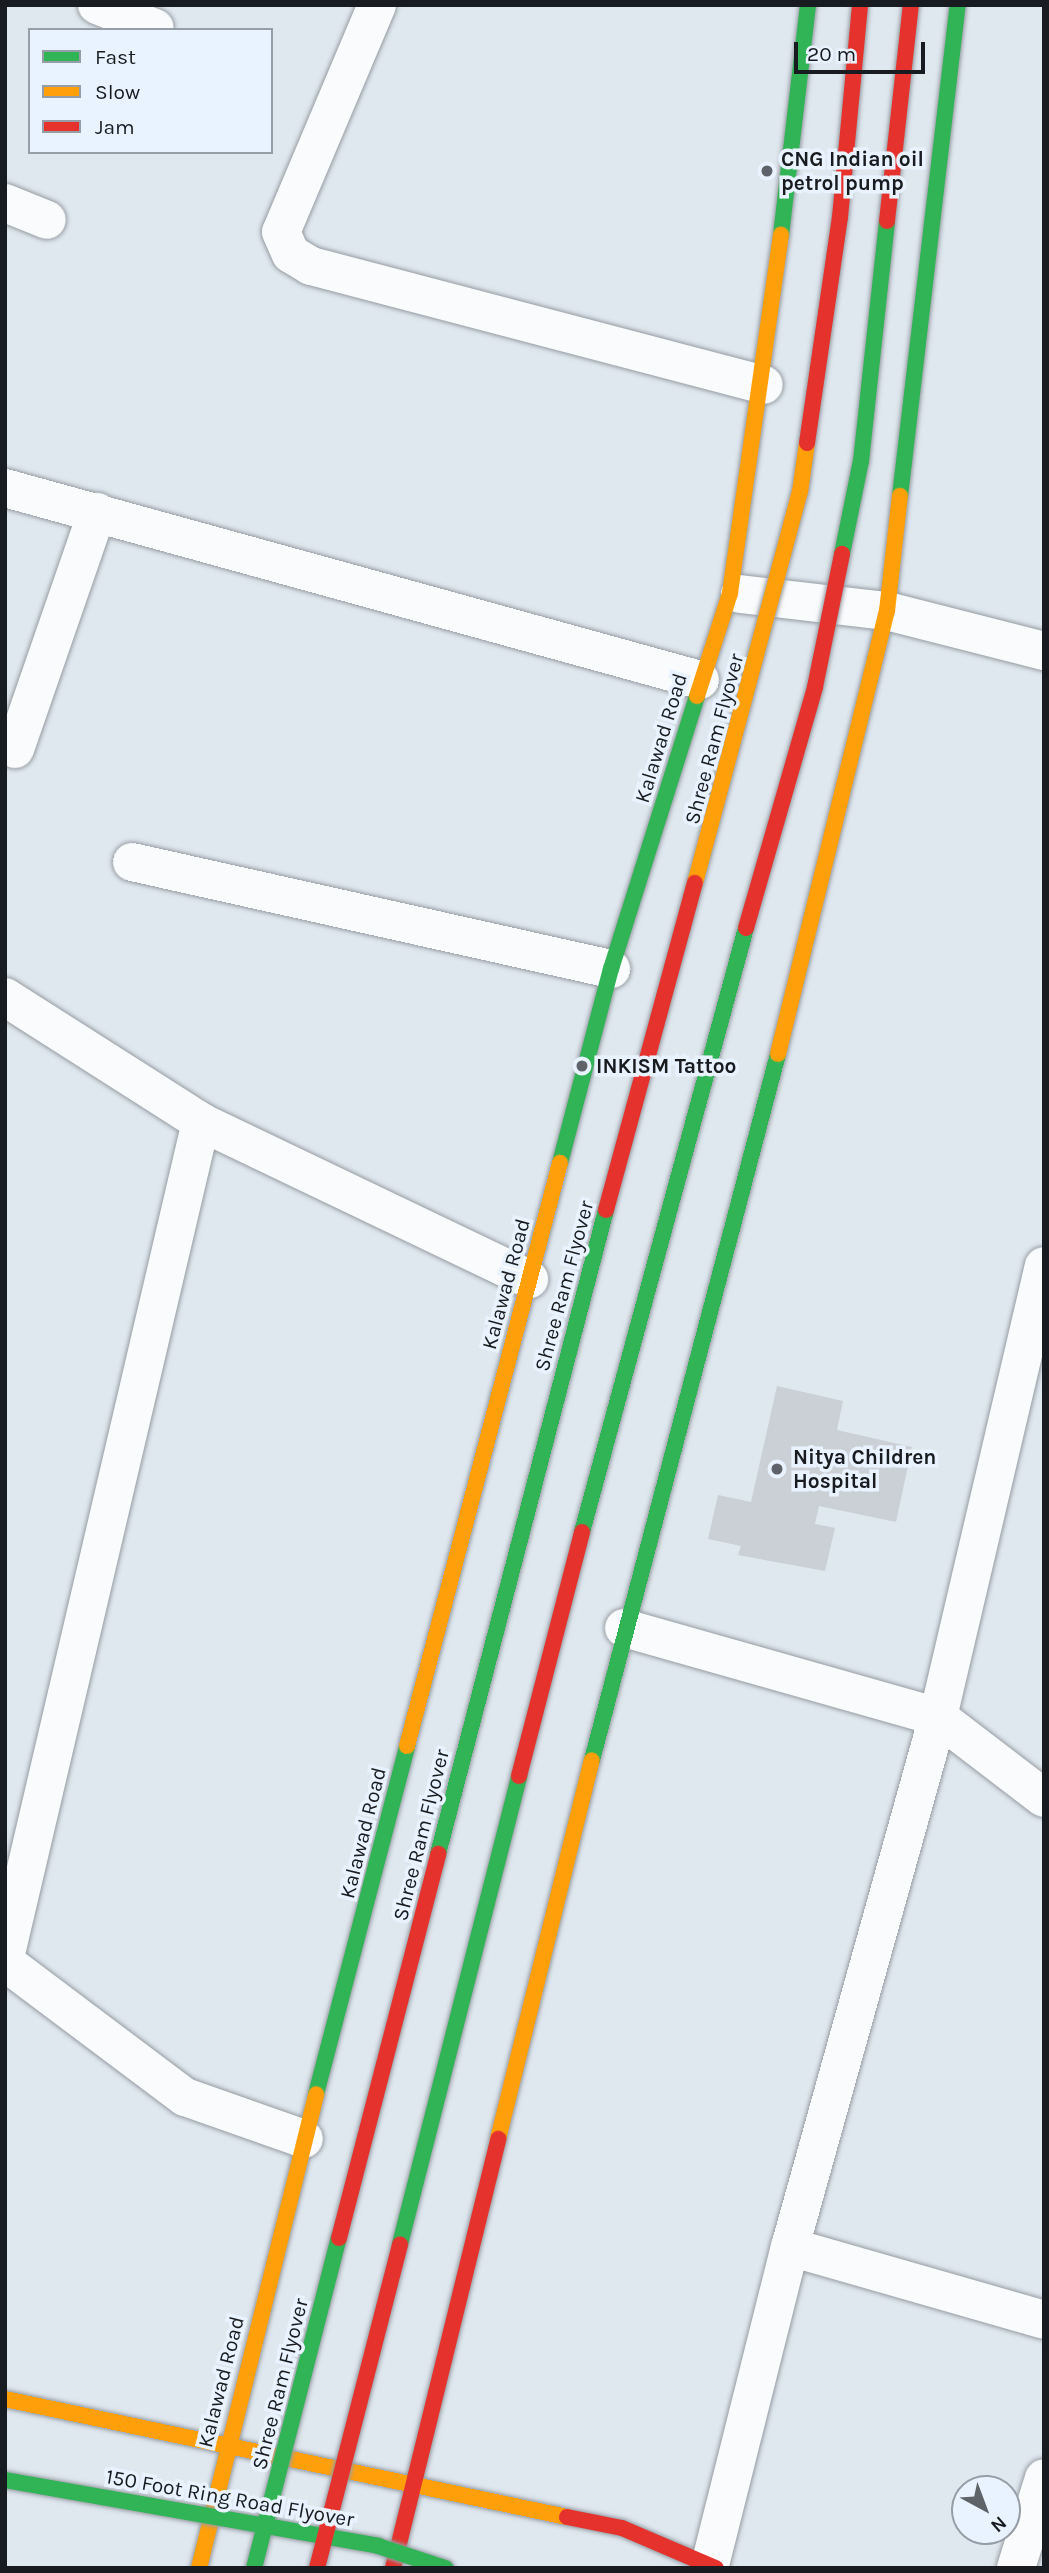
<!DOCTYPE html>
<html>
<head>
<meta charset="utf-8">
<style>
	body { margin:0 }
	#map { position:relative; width:1049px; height:2573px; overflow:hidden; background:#dfe7ef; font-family:Karla,sans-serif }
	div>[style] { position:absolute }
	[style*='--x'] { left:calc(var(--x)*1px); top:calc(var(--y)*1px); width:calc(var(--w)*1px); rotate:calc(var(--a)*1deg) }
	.building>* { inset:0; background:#cbd0d6 }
	.roads { filter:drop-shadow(0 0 2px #969ca2) drop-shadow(0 0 2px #969ca2) }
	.street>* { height:38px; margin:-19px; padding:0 19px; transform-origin:19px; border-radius:19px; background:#fafbfd }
	.fast>* { height:16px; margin:-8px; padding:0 8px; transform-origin:8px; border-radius:8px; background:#30b455 }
	.slow>* { height:16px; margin:-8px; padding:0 8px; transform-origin:8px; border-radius:8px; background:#ff9f0a }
	.jam>* { height:16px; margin:-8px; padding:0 8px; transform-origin:8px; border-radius:8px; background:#e5322d }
	.bridges { filter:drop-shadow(0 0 2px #969ca2) drop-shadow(0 0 2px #969ca2) }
	.fast-bridge>* { height:16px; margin:-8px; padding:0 8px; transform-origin:8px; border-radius:8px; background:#30b455 }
	.slow-bridge>* { height:16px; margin:-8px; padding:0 8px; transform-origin:8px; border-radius:8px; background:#ff9f0a }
	.jam-bridge>* { height:16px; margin:-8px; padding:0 8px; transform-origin:8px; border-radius:8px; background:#e5322d }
	.dots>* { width:19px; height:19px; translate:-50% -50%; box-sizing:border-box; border:4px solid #e9f3ff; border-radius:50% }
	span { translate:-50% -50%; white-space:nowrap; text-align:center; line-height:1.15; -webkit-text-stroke:7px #e9f3ff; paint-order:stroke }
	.poi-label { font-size:21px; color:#181c21; font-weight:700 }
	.left { translate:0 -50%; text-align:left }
	.street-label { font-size:21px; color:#181c21 }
	.frame { position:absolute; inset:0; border:7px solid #181c21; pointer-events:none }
	.legend { position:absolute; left:28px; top:28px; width:245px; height:126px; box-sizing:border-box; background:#e9f3ff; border:2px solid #959da6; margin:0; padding:9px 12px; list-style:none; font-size:21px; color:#181c21 }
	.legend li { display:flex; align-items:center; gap:14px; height:35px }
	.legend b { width:35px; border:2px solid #959da6 }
	.north { position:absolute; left:951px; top:2475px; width:70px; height:70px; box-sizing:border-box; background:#e9f3ff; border:2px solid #959da6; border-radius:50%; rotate:139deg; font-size:19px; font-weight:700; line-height:28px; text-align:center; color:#181c21 }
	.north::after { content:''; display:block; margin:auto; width:24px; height:32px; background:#5e6369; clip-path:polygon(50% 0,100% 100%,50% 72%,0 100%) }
	.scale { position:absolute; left:794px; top:42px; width:131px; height:32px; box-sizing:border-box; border:4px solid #181c21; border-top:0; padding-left:9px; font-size:21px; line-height:24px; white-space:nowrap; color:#181c21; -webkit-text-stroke:5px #e9f3ff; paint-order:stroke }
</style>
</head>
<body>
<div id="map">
	<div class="building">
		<i style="clip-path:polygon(777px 1386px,843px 1401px,837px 1430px,912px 1447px,896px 1522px,819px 1506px,815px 1524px,835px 1528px,825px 1571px,738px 1555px,741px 1546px,708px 1539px,718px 1495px,751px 1502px)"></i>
	</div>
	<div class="roads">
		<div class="street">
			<i style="--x:97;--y:5;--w:62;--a:21.6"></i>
			<i style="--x:377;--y:5;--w:246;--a:112.9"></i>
			<i style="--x:281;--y:232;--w:24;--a:66"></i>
			<i style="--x:291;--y:254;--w:23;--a:31"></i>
			<i style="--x:311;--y:266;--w:468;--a:14.7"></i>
			<i style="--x:5;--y:203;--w:45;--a:22"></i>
			<i style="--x:5;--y:488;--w:721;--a:15.44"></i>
			<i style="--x:740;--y:594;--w:148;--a:6.6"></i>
			<i style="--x:887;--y:611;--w:162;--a:14.3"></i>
			<i style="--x:15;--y:749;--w:251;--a:-70.9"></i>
			<i style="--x:132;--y:862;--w:491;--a:12.6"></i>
			<i style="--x:5;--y:997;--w:232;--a:32.5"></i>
			<i style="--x:201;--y:1122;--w:364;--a:25.6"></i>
			<i style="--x:624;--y:1628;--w:326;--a:15.8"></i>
			<i style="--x:938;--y:1717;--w:133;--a:37.4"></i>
			<i style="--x:5;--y:1958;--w:859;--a:-76.81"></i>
			<i style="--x:5;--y:1962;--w:225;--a:36.9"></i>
			<i style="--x:185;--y:2097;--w:126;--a:19.4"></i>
			<i style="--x:790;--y:2247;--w:264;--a:16"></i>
			<i style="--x:710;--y:2565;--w:328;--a:-75.9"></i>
			<i style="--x:790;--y:2247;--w:550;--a:-74.4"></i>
			<i style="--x:938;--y:1717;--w:463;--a:-76.8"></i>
			<i style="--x:1016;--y:2568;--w:94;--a:-72.7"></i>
		</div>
		<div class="fast">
			<i style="--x:781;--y:235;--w:232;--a:-83.3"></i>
			<i style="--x:900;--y:496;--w:494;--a:-83.3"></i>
			<i style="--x:560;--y:1163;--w:201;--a:-75.3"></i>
			<i style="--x:611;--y:969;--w:286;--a:-72.5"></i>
			<i style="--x:592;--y:1760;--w:730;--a:-75.24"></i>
			<i style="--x:316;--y:2094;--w:360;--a:-75.3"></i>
		</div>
		<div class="slow">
			<i style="--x:697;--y:696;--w:108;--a:-72.2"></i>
			<i style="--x:730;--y:593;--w:362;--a:-81.9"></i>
			<i style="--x:778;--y:1054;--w:456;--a:-76.2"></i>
			<i style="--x:887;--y:611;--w:116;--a:-83.6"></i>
			<i style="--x:407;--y:1746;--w:603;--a:-75.3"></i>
			<i style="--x:498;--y:2139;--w:390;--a:-76.1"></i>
			<i style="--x:5;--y:2399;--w:574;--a:11.86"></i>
			<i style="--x:199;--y:2568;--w:488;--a:-76.1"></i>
		</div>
		<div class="jam">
			<i style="--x:567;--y:2517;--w:56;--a:11.3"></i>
			<i style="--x:622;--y:2528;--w:102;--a:23.1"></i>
			<i style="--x:393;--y:2568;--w:442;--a:-76.2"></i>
		</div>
	</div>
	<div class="bridges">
		<div class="fast-bridge">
			<i style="--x:842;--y:554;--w:95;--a:-78.5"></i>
			<i style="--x:861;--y:461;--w:241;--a:-83.8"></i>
			<i style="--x:582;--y:1532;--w:626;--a:-74.81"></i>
			<i style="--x:438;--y:1854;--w:666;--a:-75.38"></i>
			<i style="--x:400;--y:2244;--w:483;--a:-75.7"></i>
			<i style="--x:5;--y:2480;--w:379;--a:10"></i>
			<i style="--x:378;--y:2546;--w:71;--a:18.2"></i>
			<i style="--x:254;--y:2568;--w:341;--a:-75.6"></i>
		</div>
		<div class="slow-bridge">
			<i style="--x:695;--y:883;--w:405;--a:-75"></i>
			<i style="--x:800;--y:492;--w:49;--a:-81.9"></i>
		</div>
		<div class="jam-bridge">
			<i style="--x:887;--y:221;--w:217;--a:-83.7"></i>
			<i style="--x:807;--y:443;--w:228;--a:-81.7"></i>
			<i style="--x:840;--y:217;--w:213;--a:-84.6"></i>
			<i style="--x:746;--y:928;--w:251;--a:-74"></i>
			<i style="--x:815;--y:687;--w:136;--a:-78.5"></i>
			<i style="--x:606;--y:1210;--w:339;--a:-74.8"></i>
			<i style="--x:519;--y:1776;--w:252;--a:-75.5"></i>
			<i style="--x:339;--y:2238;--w:397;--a:-75.5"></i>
			<i style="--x:317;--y:2568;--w:334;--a:-75.6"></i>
		</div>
	</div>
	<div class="dots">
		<i style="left:767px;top:171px;background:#5e6369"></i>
		<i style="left:582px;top:1066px;background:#5e6369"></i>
		<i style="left:777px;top:1469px;background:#5e6369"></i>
	</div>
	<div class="poi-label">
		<span class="left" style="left:781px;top:171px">CNG Indian oil<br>petrol pump</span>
		<span class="left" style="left:596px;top:1066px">INKISM Tattoo</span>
		<span class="left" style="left:793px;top:1469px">Nitya Children<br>Hospital</span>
	</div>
	<div class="street-label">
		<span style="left:661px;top:738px;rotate:-73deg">Kalawad Road</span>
		<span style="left:714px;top:739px;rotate:-75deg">Shree Ram Flyover</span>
		<span style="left:506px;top:1284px;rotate:-75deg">Kalawad Road</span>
		<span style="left:564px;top:1286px;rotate:-75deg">Shree Ram Flyover</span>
		<span style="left:363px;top:1833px;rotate:-76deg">Kalawad Road</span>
		<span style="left:421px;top:1835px;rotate:-76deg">Shree Ram Flyover</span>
		<span style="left:221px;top:2382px;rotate:-76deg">Kalawad Road</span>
		<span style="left:280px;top:2384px;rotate:-76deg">Shree Ram Flyover</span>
		<span style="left:230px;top:2498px;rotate:10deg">150 Foot Ring Road Flyover</span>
	</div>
	<div class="frame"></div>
	<ul class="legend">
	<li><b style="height:9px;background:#30b455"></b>Fast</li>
	<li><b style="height:9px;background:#ff9f0a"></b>Slow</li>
	<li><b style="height:9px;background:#e5322d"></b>Jam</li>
	</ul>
	<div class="north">N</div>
	<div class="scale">20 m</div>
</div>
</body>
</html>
